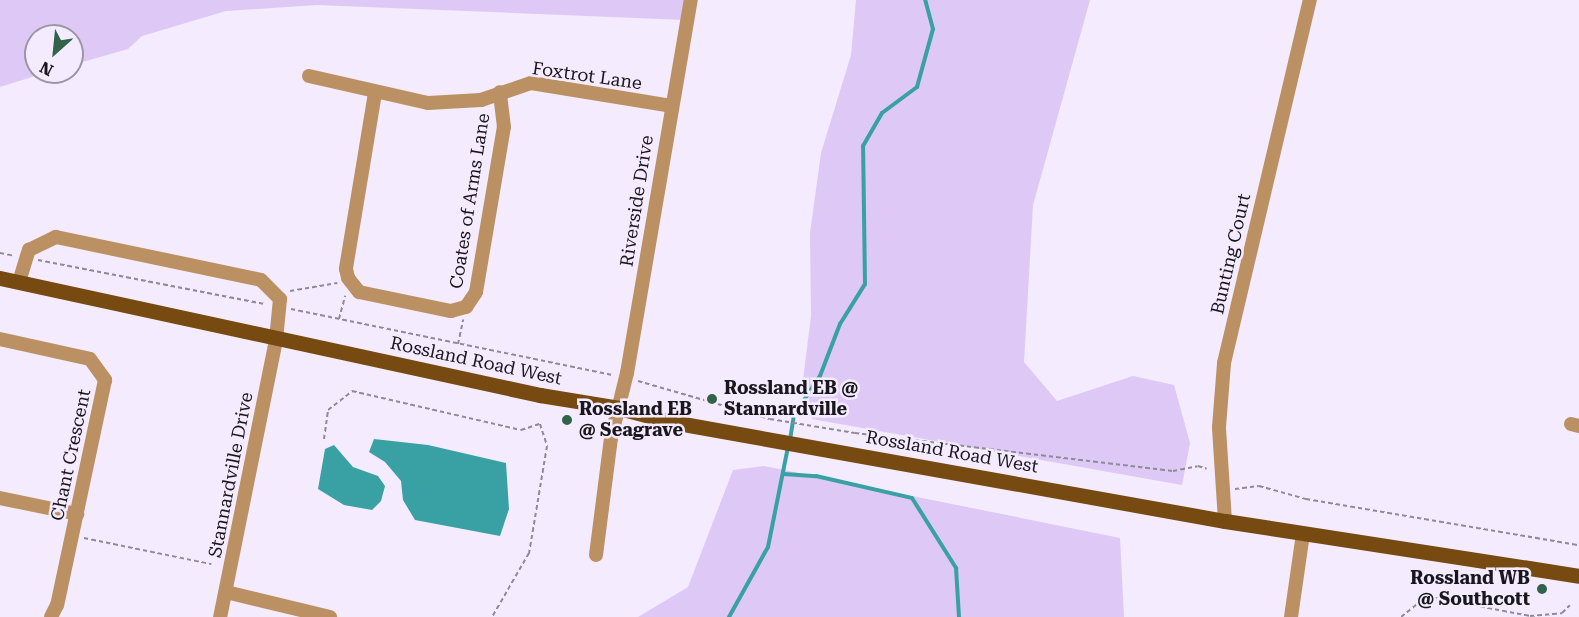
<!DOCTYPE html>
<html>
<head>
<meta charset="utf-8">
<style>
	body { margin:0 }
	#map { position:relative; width:1579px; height:617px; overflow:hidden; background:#f4ebff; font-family:"Roboto Serif",serif }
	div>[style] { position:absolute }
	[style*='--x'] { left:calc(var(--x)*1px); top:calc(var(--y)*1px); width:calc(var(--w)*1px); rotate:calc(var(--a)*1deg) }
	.green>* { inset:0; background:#ddc8f6 }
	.water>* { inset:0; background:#39a1a4 }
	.stream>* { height:4px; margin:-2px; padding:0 2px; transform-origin:2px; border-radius:2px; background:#39a1a4 }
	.path>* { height:2px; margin-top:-1px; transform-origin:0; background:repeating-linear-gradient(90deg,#908a97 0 4.5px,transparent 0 7.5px) }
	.minor>* { height:14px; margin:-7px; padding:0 7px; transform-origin:7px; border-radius:7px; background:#bb9163 }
	.major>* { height:15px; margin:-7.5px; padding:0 7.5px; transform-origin:7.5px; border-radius:7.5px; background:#764a10 }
	.dots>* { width:16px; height:16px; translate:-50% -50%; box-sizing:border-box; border:3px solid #f4ebff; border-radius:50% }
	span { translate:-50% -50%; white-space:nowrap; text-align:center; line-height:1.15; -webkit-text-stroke:5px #f4ebff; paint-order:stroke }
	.street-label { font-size:18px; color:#19161c }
	.poi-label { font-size:18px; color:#19161c; font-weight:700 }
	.left { translate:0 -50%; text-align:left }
	.right { translate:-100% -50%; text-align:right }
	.north { position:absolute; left:24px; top:24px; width:60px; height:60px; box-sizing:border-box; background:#f4ebff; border:2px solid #9c96a4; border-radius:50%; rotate:207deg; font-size:16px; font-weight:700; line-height:24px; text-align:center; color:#19161c }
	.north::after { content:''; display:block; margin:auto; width:21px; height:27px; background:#306348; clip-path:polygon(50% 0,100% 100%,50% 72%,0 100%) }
</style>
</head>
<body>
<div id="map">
	<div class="green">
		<i style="clip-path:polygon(0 0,688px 0,685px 20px,317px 5px,226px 11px,142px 36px,128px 49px,72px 65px,72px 36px,36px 36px,36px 72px,48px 72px,0 87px)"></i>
		<i style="clip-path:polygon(856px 0,1090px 0,1033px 205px,1024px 362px,1057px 401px,1133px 376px,1174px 385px,1190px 443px,1182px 485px,812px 419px,802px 388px,811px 316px,810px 233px,821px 153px,851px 55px)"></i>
		<i style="clip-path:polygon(764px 466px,1120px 538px,1124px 617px,638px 617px,688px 587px,733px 470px)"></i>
	</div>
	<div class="water">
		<i style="clip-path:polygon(374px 439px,428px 445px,506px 463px,509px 509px,500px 536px,415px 520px,403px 500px,401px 481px,385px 462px,369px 452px)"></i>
		<i style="clip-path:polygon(334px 445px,353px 467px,378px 476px,385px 486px,381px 501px,372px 510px,344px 505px,318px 489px,325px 449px)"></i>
	</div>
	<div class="stream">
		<i style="--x:790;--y:440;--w:25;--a:-81"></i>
		<i style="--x:794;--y:415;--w:47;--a:-56.3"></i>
		<i style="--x:820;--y:376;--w:56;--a:-69"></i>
		<i style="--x:840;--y:324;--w:47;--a:-58"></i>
		<i style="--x:865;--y:284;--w:138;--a:-90.8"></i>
		<i style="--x:863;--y:146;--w:38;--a:-60"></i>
		<i style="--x:882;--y:113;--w:44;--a:-36.6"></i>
		<i style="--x:917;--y:87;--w:60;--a:-74.6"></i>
		<i style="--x:933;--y:29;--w:30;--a:-105"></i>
		<i style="--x:784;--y:474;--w:32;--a:4"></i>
		<i style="--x:816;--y:476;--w:98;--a:12.9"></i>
		<i style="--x:912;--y:498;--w:83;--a:57.8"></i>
		<i style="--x:956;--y:568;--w:49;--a:86.5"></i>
		<i style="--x:729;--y:617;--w:80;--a:-60.9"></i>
		<i style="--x:768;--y:547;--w:102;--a:-78.7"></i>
	</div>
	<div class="path">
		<i style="--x:0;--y:253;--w:15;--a:11"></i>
		<i style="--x:38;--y:260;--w:231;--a:11"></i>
		<i style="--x:290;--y:291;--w:48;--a:-9.7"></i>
		<i style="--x:291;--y:309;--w:328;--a:11.6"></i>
		<i style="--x:339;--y:319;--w:24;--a:-75"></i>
		<i style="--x:458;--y:344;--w:25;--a:-78"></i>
		<i style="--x:638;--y:381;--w:137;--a:16.1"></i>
		<i style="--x:770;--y:419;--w:86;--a:9.4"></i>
		<i style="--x:855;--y:433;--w:320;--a:6.8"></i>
		<i style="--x:1173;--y:471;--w:25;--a:-11"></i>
		<i style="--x:1198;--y:466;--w:9;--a:18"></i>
		<i style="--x:324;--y:439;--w:29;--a:-82"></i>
		<i style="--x:328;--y:410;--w:31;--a:-38"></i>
		<i style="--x:352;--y:391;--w:173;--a:13"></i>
		<i style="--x:521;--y:430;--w:20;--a:-18"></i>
		<i style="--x:540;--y:424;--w:23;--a:72"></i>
		<i style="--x:547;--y:446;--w:109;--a:99.5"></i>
		<i style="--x:529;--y:553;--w:74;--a:120"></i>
		<i style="--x:1235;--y:489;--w:24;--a:-7"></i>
		<i style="--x:1259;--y:486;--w:49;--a:15.5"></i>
		<i style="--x:1306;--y:499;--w:277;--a:9.6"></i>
		<i style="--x:84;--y:538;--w:130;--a:11.6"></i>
		<i style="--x:1401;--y:617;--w:22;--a:-39"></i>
		<i style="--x:1418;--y:603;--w:19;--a:-16"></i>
		<i style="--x:1436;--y:598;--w:96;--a:10.8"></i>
		<i style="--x:1530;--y:616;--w:32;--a:-5"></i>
		<i style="--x:1562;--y:613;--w:11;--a:-45"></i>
	</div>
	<div class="minor">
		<i style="--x:309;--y:76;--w:122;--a:12.8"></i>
		<i style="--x:428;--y:103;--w:53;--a:-3.2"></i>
		<i style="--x:481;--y:100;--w:53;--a:-18.8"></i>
		<i style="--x:531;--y:83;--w:142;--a:9.3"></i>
		<i style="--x:375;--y:93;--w:178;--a:99.4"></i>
		<i style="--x:346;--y:269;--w:9;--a:77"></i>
		<i style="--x:348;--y:278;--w:18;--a:52"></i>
		<i style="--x:359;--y:292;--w:94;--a:11.7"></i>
		<i style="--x:451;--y:311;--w:16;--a:-15"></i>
		<i style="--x:466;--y:307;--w:18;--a:-56"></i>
		<i style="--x:476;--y:292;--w:167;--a:-80.4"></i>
		<i style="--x:504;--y:127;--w:35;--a:-97"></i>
		<i style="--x:19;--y:282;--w:34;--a:-73"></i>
		<i style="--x:29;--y:250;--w:30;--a:-26"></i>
		<i style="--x:56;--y:237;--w:209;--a:11.8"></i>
		<i style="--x:261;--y:280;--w:27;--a:45"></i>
		<i style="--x:280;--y:299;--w:41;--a:95.6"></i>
		<i style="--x:276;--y:340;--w:283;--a:101.4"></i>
		<i style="--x:0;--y:339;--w:92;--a:12.5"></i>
		<i style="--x:90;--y:359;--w:26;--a:54"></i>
		<i style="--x:105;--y:380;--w:230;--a:102"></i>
		<i style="--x:57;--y:605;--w:13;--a:117"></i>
		<i style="--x:1571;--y:424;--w:8;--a:14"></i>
		<i style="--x:0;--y:498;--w:79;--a:11.7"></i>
		<i style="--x:1225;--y:521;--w:94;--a:-93.7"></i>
		<i style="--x:1219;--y:427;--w:64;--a:-85.5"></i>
		<i style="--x:1224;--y:363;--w:373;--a:-76.7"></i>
		<i style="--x:596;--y:555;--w:118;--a:-82.7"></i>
		<i style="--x:611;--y:438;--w:67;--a:-76.2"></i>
		<i style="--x:627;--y:373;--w:378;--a:-80.3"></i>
		<i style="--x:226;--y:592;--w:107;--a:13.5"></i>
		<i style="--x:1291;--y:617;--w:84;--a:-81.8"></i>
	</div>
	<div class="major">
		<i style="--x:0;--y:278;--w:553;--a:12.23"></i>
		<i style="--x:540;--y:395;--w:80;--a:9.3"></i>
		<i style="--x:619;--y:408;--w:55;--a:14.8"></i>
		<i style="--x:672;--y:422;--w:562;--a:10.15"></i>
		<i style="--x:1225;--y:521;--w:358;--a:8.8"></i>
	</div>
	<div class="dots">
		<i style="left:712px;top:399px;background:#306348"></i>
		<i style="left:567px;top:420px;background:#306348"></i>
		<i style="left:1542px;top:589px;background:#306348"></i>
	</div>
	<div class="street-label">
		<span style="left:587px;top:76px;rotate:8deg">Foxtrot Lane</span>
		<span style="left:470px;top:201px;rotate:-81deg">Coates of Arms Lane</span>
		<span style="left:637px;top:201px;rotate:-81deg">Riverside Drive</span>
		<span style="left:1231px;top:254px;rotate:-77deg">Bunting Court</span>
		<span style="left:476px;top:361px;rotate:12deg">Rossland Road West</span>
		<span style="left:952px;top:452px;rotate:10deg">Rossland Road West</span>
		<span style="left:71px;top:455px;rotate:-78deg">Chant Crescent</span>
		<span style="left:231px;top:475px;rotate:-79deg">Stannardville Drive</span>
	</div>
	<div class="poi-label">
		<span class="left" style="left:724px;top:399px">Rossland EB @<br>Stannardville</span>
		<span class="left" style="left:579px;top:420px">Rossland EB<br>@ Seagrave</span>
		<span class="right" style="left:1530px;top:589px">Rossland WB<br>@ Southcott</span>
	</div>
	<div class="north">N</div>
</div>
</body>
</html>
